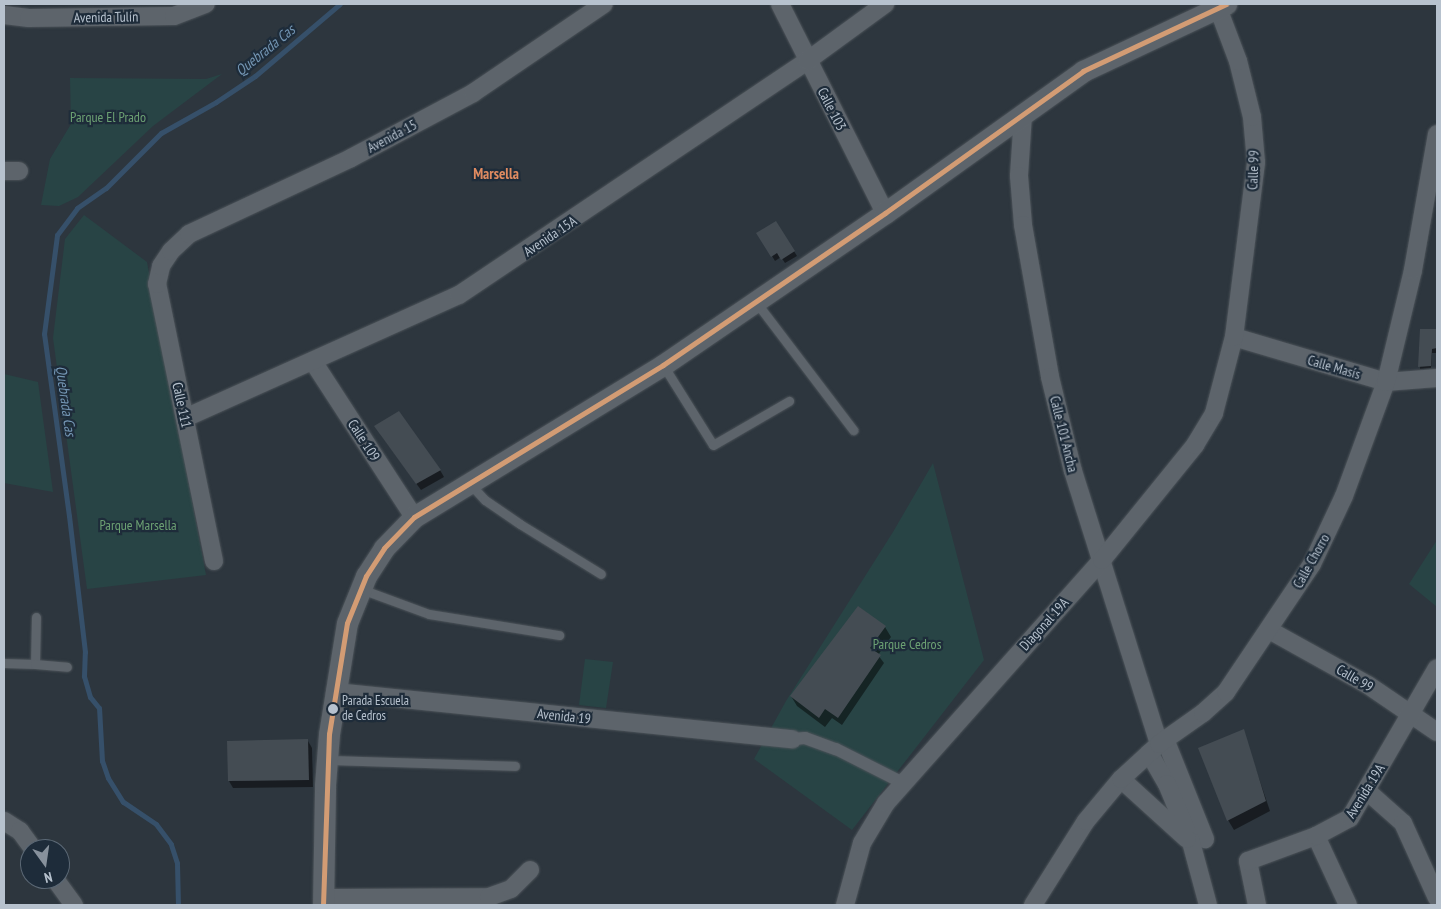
<!DOCTYPE html>
<html>
<head>
<meta charset="utf-8">
<style>
	body { margin:0 }
	#map { position:relative; width:1441px; height:909px; overflow:hidden; background:#2d363e; font-family:"PT Sans Narrow",sans-serif }
	div>[style] { position:absolute }
	[style*='--x'] { left:calc(var(--x)*1px); top:calc(var(--y)*1px); width:calc(var(--w)*1px); rotate:calc(var(--a)*1deg) }
	.green>* { inset:0; background:#284445 }
	.shadow>* { inset:0; background:#0007 }
	.stream>* { height:5px; margin:-2.5px; padding:0 2.5px; transform-origin:2.5px; border-radius:2.5px; background:#36506a }
	.building>* { inset:0; background:#444c53 }
	.roads { filter:drop-shadow(0 0 1px #4b5258) drop-shadow(0 0 1px #4b5258) }
	.service>* { height:9px; margin:-4.5px; padding:0 4.5px; transform-origin:4.5px; border-radius:4.5px; background:#5d646b }
	.pedestrian>* { height:12px; margin:-6px; padding:0 6px; transform-origin:6px; border-radius:6px; background:#5d646b }
	.minor>* { height:18px; margin:-9px; padding:0 9px; transform-origin:9px; border-radius:9px; background:#5d646b }
	.tertiary>* { height:21px; margin:-10.5px; padding:0 10.5px; transform-origin:10.5px; border-radius:10.5px; background:#5d646b }
	.bus-1>* { height:5px; margin:-2.5px; padding:0 2.5px; transform-origin:2.5px; border-radius:2.5px; background:#d39c74 }
	.dots>* { width:14px; height:14px; translate:-50% -50%; box-sizing:border-box; border:2px solid #1e2c3a; border-radius:50% }
	span { translate:-50% -50%; white-space:nowrap; text-align:center; line-height:1.15; -webkit-text-stroke:4.5px #1e2c3a; paint-order:stroke }
	.bus-label { font-size:13px; color:#b7c2ce }
	.left { translate:0 -50%; text-align:left }
	.street-label { font-size:14px; color:#b7c2ce }
	.park-label { font-size:14px; color:#6ca173 }
	.water-label { font-size:15px; color:#7496b4; font-style:italic }
	.neighbourhood-label { font-size:15px; color:#e08b60; font-weight:700 }
	.frame { position:absolute; inset:0; border:5px solid #b7c2ce; pointer-events:none }
	.north { position:absolute; left:20px; top:839px; width:50px; height:50px; box-sizing:border-box; background:#1e2c3a; border:1px solid #5b6875; border-radius:50%; rotate:166deg; font-size:14px; font-weight:700; line-height:20px; text-align:center; color:#b7c2ce }
	.north::after { content:''; display:block; margin:auto; width:18px; height:22px; background:#87919c; clip-path:polygon(50% 0,100% 100%,50% 72%,0 100%) }
</style>
</head>
<body>
<div id="map">
	<div class="green">
		<i style="clip-path:polygon(222px 74px,153px 126px,78px 197px,59px 206px,41px 205px,50px 159px,71px 124px,70px 78px,206px 79px)"></i>
		<i style="clip-path:polygon(84px 215px,147px 262px,206px 575px,87px 589px,53px 338px,65px 239px)"></i>
		<i style="clip-path:polygon(4px 374px,38px 382px,53px 492px,4px 483px)"></i>
		<i style="clip-path:polygon(933px 463px,984px 660px,852px 830px,754px 759px,786px 701px,893px 532px)"></i>
		<i style="clip-path:polygon(1437px 540px,1437px 607px,1409px 584px)"></i>
		<i style="clip-path:polygon(585px 659px,613px 662px,606px 708px,579px 705px)"></i>
	</div>
	<div class="shadow">
		<i style="clip-path:polygon(776px 222px,797px 256px,785px 263px,781px 257px,775px 261px,758px 233px)"></i>
		<i style="clip-path:polygon(1437px 330px,1437px 353px,1432px 353px,1431px 368px,1420px 369px,1421px 331px)"></i>
		<i style="clip-path:polygon(380px 434px,440px 470px,444px 477px,421px 490px)"></i>
		<i style="clip-path:polygon(859px 607px,885px 627px,891px 637px,878px 655px,884px 663px,842px 725px,832px 718px,825px 727px,797px 706px,791px 696px)"></i>
		<i style="clip-path:polygon(1243px 731px,1270px 811px,1234px 830px,1228px 820px)"></i>
		<i style="clip-path:polygon(308px 741px,312px 748px,313px 787px,233px 788px,229px 781px,229px 742px)"></i>
	</div>
	<div class="stream">
		<i style="--x:178;--y:905;--w:42;--a:-91.4"></i>
		<i style="--x:177;--y:863;--w:20;--a:-108"></i>
		<i style="--x:171;--y:844;--w:25;--a:-127"></i>
		<i style="--x:156;--y:824;--w:40;--a:-146"></i>
		<i style="--x:123;--y:802;--w:28;--a:-122"></i>
		<i style="--x:108;--y:778;--w:18;--a:-109"></i>
		<i style="--x:102;--y:761;--w:53;--a:-93.2"></i>
		<i style="--x:99;--y:708;--w:14;--a:-129"></i>
		<i style="--x:90;--y:697;--w:22;--a:-106"></i>
		<i style="--x:84;--y:676;--w:24;--a:-88"></i>
		<i style="--x:85;--y:652;--w:137;--a:-96.7"></i>
		<i style="--x:69;--y:516;--w:184;--a:-97.8"></i>
		<i style="--x:44;--y:334;--w:100;--a:-82.5"></i>
		<i style="--x:57;--y:235;--w:34;--a:-53"></i>
		<i style="--x:77;--y:208;--w:35;--a:-35"></i>
		<i style="--x:106;--y:188;--w:78;--a:-45"></i>
		<i style="--x:161;--y:133;--w:63;--a:-29.4"></i>
		<i style="--x:216;--y:102;--w:47;--a:-33.7"></i>
		<i style="--x:255;--y:76;--w:111;--a:-40.3"></i>
	</div>
	<div class="building">
		<i style="clip-path:polygon(776px 221px,795px 251px,781px 260px,777px 253px,771px 257px,756px 233px)"></i>
		<i style="clip-path:polygon(1420px 329px,1437px 329px,1437px 348px,1432px 349px,1431px 366px,1418px 367px)"></i>
		<i style="clip-path:polygon(399px 411px,441px 470px,416px 484px,374px 426px)"></i>
		<i style="clip-path:polygon(858px 606px,886px 626px,870px 648px,881px 655px,838px 718px,825px 709px,819px 718px,790px 696px)"></i>
		<i style="clip-path:polygon(1244px 729px,1266px 801px,1227px 821px,1198px 748px)"></i>
		<i style="clip-path:polygon(308px 739px,309px 780px,228px 781px,227px 741px)"></i>
	</div>
	<div class="roads">
		<div class="service">
			<i style="--x:756;--y:302;--w:161;--a:52.8"></i>
			<i style="--x:663;--y:365;--w:94;--a:58"></i>
			<i style="--x:713;--y:445;--w:88;--a:-30.1"></i>
			<i style="--x:470;--y:484;--w:22;--a:47"></i>
			<i style="--x:485;--y:500;--w:42;--a:34.4"></i>
			<i style="--x:520;--y:524;--w:95;--a:31.7"></i>
			<i style="--x:361;--y:589;--w:72;--a:20.2"></i>
			<i style="--x:429;--y:614;--w:132;--a:9.2"></i>
			<i style="--x:4;--y:663;--w:31;--a:2"></i>
			<i style="--x:35;--y:664;--w:47;--a:-88.8"></i>
			<i style="--x:35;--y:664;--w:32;--a:5"></i>
			<i style="--x:327;--y:760;--w:188;--a:1.8"></i>
		</div>
		<div class="pedestrian">
			<i style="--x:793;--y:739;--w:12;--a:-5"></i>
			<i style="--x:805;--y:738;--w:33;--a:20"></i>
			<i style="--x:836;--y:749;--w:75;--a:26.9"></i>
		</div>
		<div class="minor">
			<i style="--x:780;--y:4;--w:234;--a:63.3"></i>
			<i style="--x:4;--y:15;--w:25;--a:7"></i>
			<i style="--x:29;--y:18;--w:145;--a:-0.8"></i>
			<i style="--x:174;--y:16;--w:34;--a:-21"></i>
			<i style="--x:1023;--y:115;--w:61;--a:93.8"></i>
			<i style="--x:1019;--y:176;--w:49;--a:85.3"></i>
			<i style="--x:1023;--y:225;--w:154;--a:79.9"></i>
			<i style="--x:1050;--y:377;--w:97;--a:76.3"></i>
			<i style="--x:1073;--y:471;--w:286;--a:72.5"></i>
			<i style="--x:4;--y:171;--w:15;--a:0"></i>
			<i style="--x:1234;--y:337;--w:159;--a:16.5"></i>
			<i style="--x:1386;--y:382;--w:51;--a:-4.5"></i>
			<i style="--x:314;--y:363;--w:184;--a:57"></i>
			<i style="--x:185;--y:418;--w:300;--a:-24.2"></i>
			<i style="--x:459;--y:295;--w:419;--a:-33.9"></i>
			<i style="--x:807;--y:61;--w:97;--a:-36.2"></i>
			<i style="--x:214;--y:561;--w:283;--a:-101.6"></i>
			<i style="--x:157;--y:284;--w:18;--a:-77"></i>
			<i style="--x:161;--y:266;--w:18;--a:-56"></i>
			<i style="--x:171;--y:251;--w:25;--a:-43"></i>
			<i style="--x:189;--y:234;--w:179;--a:-25.1"></i>
			<i style="--x:351;--y:158;--w:138;--a:-28"></i>
			<i style="--x:473;--y:93;--w:158;--a:-34.2"></i>
			<i style="--x:1269;--y:630;--w:113;--a:29.1"></i>
			<i style="--x:1368;--y:685;--w:83;--a:34.3"></i>
			<i style="--x:335;--y:692;--w:460;--a:5.9"></i>
			<i style="--x:1165;--y:739;--w:108;--a:68.2"></i>
			<i style="--x:1149;--y:753;--w:36;--a:60"></i>
			<i style="--x:1167;--y:784;--w:63;--a:67.5"></i>
			<i style="--x:1191;--y:842;--w:65;--a:74.9"></i>
			<i style="--x:1121;--y:779;--w:89;--a:42.3"></i>
			<i style="--x:1367;--y:791;--w:48;--a:41.6"></i>
			<i style="--x:1403;--y:823;--w:82;--a:65.6"></i>
			<i style="--x:4;--y:821;--w:19;--a:32"></i>
			<i style="--x:20;--y:831;--w:22;--a:54"></i>
			<i style="--x:1316;--y:836;--w:76;--a:65.1"></i>
			<i style="--x:55;--y:879;--w:32;--a:54"></i>
			<i style="--x:323;--y:898;--w:166;--a:-0.3"></i>
			<i style="--x:489;--y:897;--w:23;--a:-20"></i>
			<i style="--x:511;--y:889;--w:27;--a:-45"></i>
			<i style="--x:845;--y:905;--w:64;--a:-74.7"></i>
			<i style="--x:862;--y:843;--w:47;--a:-59"></i>
			<i style="--x:886;--y:803;--w:325;--a:-48.4"></i>
			<i style="--x:1102;--y:560;--w:148;--a:-51"></i>
			<i style="--x:1195;--y:445;--w:37;--a:-59"></i>
			<i style="--x:1214;--y:413;--w:79;--a:-75.3"></i>
			<i style="--x:1234;--y:337;--w:176;--a:-82.8"></i>
			<i style="--x:1256;--y:162;--w:45;--a:-95.1"></i>
			<i style="--x:1252;--y:117;--w:58;--a:-104"></i>
			<i style="--x:1238;--y:61;--w:57;--a:-110.7"></i>
			<i style="--x:1033;--y:905;--w:99;--a:-57.8"></i>
			<i style="--x:1086;--y:821;--w:55;--a:-50.2"></i>
			<i style="--x:1121;--y:779;--w:52;--a:-42.6"></i>
			<i style="--x:1159;--y:744;--w:54;--a:-35.2"></i>
			<i style="--x:1203;--y:713;--w:31;--a:-42"></i>
			<i style="--x:1226;--y:692;--w:154;--a:-56.1"></i>
			<i style="--x:1312;--y:564;--w:75;--a:-64.8"></i>
			<i style="--x:1344;--y:496;--w:121;--a:-69.8"></i>
			<i style="--x:1386;--y:382;--w:115;--a:-76.4"></i>
			<i style="--x:1413;--y:270;--w:138;--a:-80"></i>
			<i style="--x:1257;--y:905;--w:45;--a:-101.6"></i>
			<i style="--x:1248;--y:861;--w:72;--a:-20.2"></i>
			<i style="--x:1316;--y:836;--w:38;--a:-28"></i>
			<i style="--x:1350;--y:818;--w:173;--a:-59.9"></i>
		</div>
		<div class="tertiary">
			<i style="--x:323;--y:905;--w:120;--a:-89"></i>
			<i style="--x:325;--y:785;--w:51;--a:-85.5"></i>
			<i style="--x:329;--y:734;--w:112;--a:-80.8"></i>
			<i style="--x:347;--y:623;--w:51;--a:-68"></i>
			<i style="--x:366;--y:576;--w:33;--a:-57"></i>
			<i style="--x:384;--y:548;--w:43;--a:-45.9"></i>
			<i style="--x:414;--y:517;--w:292;--a:-31.4"></i>
			<i style="--x:663;--y:365;--w:269;--a:-34.4"></i>
			<i style="--x:885;--y:213;--w:244;--a:-35.6"></i>
			<i style="--x:1083;--y:71;--w:158;--a:-25.1"></i>
		</div>
	</div>
	<div class="bus-1">
		<i style="--x:323;--y:905;--w:171;--a:-88"></i>
		<i style="--x:329;--y:734;--w:112;--a:-80.8"></i>
		<i style="--x:347;--y:623;--w:51;--a:-68"></i>
		<i style="--x:366;--y:576;--w:33;--a:-57"></i>
		<i style="--x:384;--y:548;--w:43;--a:-45.9"></i>
		<i style="--x:414;--y:517;--w:292;--a:-31.4"></i>
		<i style="--x:663;--y:365;--w:269;--a:-34.4"></i>
		<i style="--x:885;--y:213;--w:244;--a:-35.6"></i>
		<i style="--x:1083;--y:71;--w:158;--a:-25.1"></i>
	</div>
	<div class="dots">
		<i style="left:333px;top:709px;background:#b7c2ce"></i>
	</div>
	<div class="bus-label">
		<span class="left" style="left:342px;top:709px">Parada Escuela<br>de Cedros</span>
	</div>
	<div class="street-label">
		<span style="left:106px;top:17px;rotate:-1deg">Avenida Tulín</span>
		<span style="left:832px;top:109px;rotate:63deg">Calle 103</span>
		<span style="left:392px;top:136px;rotate:-28deg">Avenida 15</span>
		<span style="left:1253px;top:170px;rotate:-88deg">Calle 99</span>
		<span style="left:550px;top:236px;rotate:-34deg">Avenida 15A</span>
		<span style="left:1334px;top:367px;rotate:16deg">Calle Masís</span>
		<span style="left:182px;top:405px;rotate:78deg">Calle 111</span>
		<span style="left:1064px;top:434px;rotate:76deg">Calle 101 Ancha</span>
		<span style="left:364px;top:440px;rotate:57deg">Calle 109</span>
		<span style="left:1311px;top:561px;rotate:-61deg">Calle Chorro</span>
		<span style="left:1044px;top:624px;rotate:-48deg">Diagonal 19A</span>
		<span style="left:1355px;top:678px;rotate:30deg">Calle 99</span>
		<span style="left:564px;top:716px;rotate:6deg">Avenida 19</span>
		<span style="left:1365px;top:791px;rotate:-58deg">Avenida 19A</span>
	</div>
	<div class="park-label">
		<span style="left:108px;top:117px">Parque El Prado</span>
		<span style="left:138px;top:525px">Parque Marsella</span>
		<span style="left:907px;top:644px">Parque Cedros</span>
	</div>
	<div class="water-label">
		<span style="left:265px;top:50px;rotate:-39deg">Quebrada Cas</span>
		<span style="left:66px;top:401px;rotate:82deg">Quebrada Cas</span>
	</div>
	<div class="neighbourhood-label">
		<span style="left:496px;top:174px">Marsella</span>
	</div>
	<div class="frame"></div>
	<div class="north">N</div>
</div>
</body>
</html>
